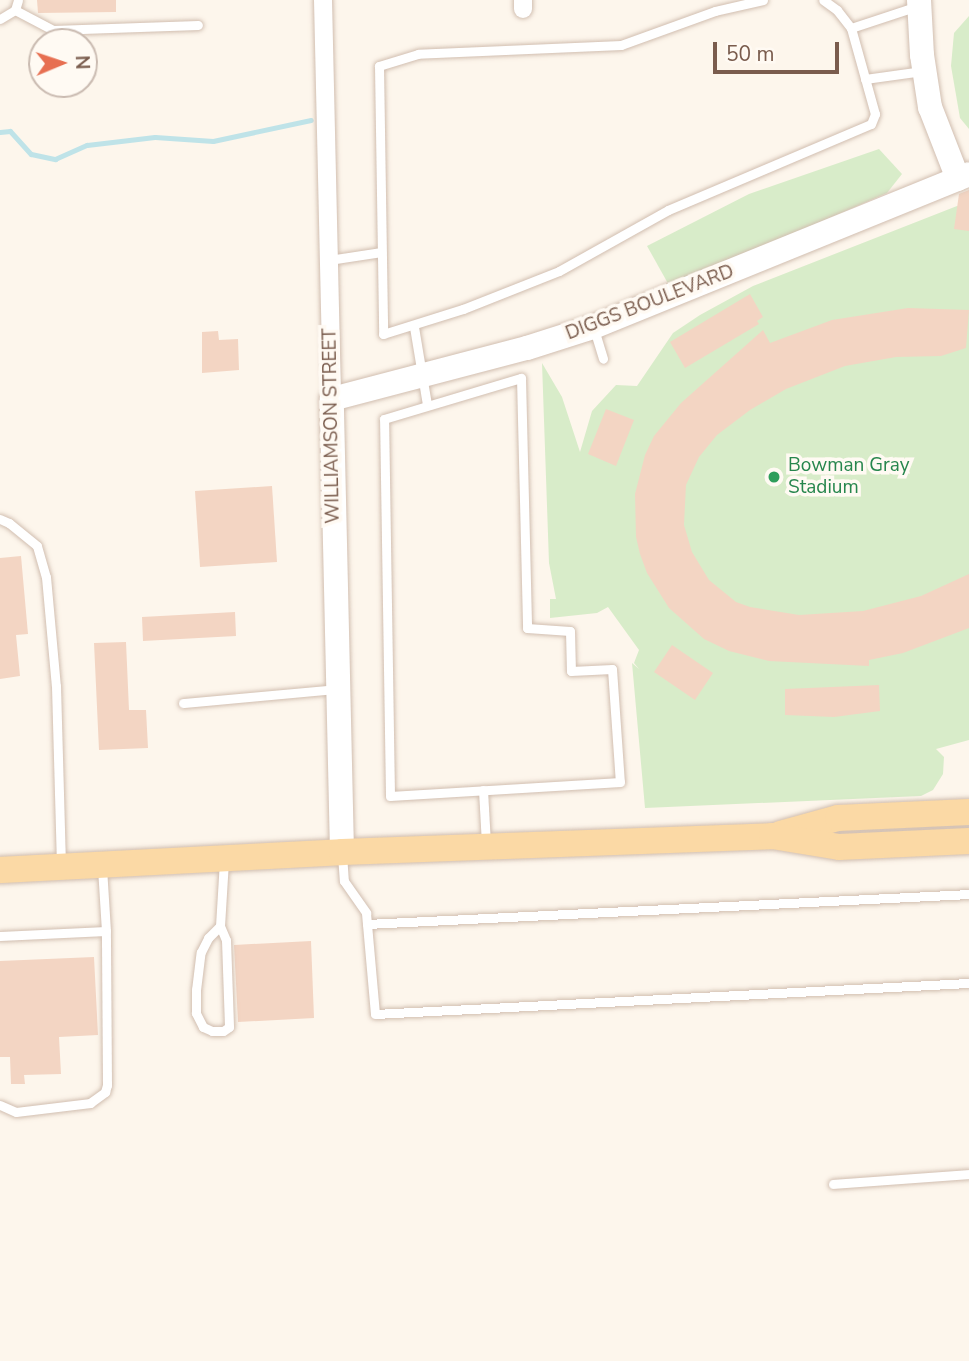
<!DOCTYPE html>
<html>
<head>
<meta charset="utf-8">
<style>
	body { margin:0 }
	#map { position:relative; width:969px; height:1361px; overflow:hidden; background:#fdf6ec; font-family:"Nunito Sans",sans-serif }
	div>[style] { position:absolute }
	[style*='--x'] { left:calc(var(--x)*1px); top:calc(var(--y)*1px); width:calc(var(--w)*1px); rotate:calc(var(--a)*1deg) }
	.green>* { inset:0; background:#d8ecc9 }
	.stream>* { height:5px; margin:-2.5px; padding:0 2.5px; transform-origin:2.5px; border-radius:2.5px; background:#bfe3e8 }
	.building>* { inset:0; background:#f3d5c3 }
	.roads { filter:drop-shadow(0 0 2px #d1beb0) drop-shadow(0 0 2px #d1beb0) }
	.lane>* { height:9px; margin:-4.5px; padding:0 4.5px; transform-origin:4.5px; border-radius:4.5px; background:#fff }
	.street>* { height:18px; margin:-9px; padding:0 9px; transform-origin:9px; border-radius:9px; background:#fff }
	.secondary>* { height:24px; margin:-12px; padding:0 12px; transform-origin:12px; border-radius:12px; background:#fff }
	.primary>* { height:26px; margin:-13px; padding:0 13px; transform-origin:13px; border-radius:13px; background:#fbd9a5 }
	.dots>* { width:19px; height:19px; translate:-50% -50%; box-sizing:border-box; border:4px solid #fffaf3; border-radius:50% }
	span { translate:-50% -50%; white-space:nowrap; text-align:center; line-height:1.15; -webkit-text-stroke:7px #fffaf3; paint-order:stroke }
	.street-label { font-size:19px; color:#7a5c4d }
	.leisure-label { font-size:19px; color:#27864d }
	.left { translate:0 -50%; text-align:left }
	.north { position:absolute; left:28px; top:28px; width:70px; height:70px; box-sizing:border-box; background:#fffaf3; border:2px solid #cabbb1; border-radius:50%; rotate:88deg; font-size:19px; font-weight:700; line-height:28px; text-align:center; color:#7a5c4d }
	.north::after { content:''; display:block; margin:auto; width:24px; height:32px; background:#e76f51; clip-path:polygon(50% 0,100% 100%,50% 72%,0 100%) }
	.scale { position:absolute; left:713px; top:42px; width:126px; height:32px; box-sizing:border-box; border:4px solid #7a5c4d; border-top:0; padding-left:9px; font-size:21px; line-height:24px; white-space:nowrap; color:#7a5c4d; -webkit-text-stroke:5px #fffaf3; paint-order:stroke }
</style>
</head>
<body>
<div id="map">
	<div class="green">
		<i style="clip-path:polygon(969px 16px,969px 129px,960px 118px,951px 66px,954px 33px)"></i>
		<i style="clip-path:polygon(879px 149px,902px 174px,887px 193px,670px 287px,647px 246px,749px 194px)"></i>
		<i style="clip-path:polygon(957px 206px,969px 207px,969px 740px,936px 749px,944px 757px,943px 774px,933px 790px,921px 796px,645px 808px,632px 663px,639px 669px,634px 663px,639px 650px,608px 607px,597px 613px,550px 618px,550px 599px,556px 599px,549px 563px,542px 363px,562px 397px,580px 452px,592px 411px,616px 385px,637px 386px,673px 333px,700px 315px,753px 286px)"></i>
	</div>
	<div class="stream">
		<i style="--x:0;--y:132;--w:10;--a:-6"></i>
		<i style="--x:10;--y:131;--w:31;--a:48"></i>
		<i style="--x:31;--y:154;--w:25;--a:12"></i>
		<i style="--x:55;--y:159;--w:35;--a:-24"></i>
		<i style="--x:87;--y:145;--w:68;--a:-6.7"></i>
		<i style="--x:155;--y:137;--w:58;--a:3.9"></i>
		<i style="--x:213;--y:141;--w:100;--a:-12.1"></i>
	</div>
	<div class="building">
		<i style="clip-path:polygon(37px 0,116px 0,116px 12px,38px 13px)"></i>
		<i style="clip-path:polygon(969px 190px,969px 231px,954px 229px,959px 194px)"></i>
		<i style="clip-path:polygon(750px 294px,763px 317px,757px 321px,759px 324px,685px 368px,670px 342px)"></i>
		<i style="clip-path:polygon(908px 308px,969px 310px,966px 348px,941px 356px,896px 357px,845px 366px,786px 389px,750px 410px,717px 435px,699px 457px,686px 485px,684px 525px,692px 552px,709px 580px,736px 602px,750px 607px,799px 615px,863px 611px,921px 596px,969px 574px,969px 628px,903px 653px,869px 660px,869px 666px,769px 661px,729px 651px,704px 639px,669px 608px,647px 573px,640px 554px,636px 537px,635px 494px,645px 455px,654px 436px,681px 403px,763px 330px,770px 343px,832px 320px)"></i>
		<i style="clip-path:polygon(218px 331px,219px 340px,238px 339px,239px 370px,202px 373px,202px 332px)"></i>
		<i style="clip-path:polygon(606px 409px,634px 420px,616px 466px,588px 454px)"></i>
		<i style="clip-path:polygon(272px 486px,277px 562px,200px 567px,195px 491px)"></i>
		<i style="clip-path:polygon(21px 556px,28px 634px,16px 635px,20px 676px,0 679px,0 558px)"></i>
		<i style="clip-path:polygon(235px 612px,236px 636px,143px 641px,142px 617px)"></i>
		<i style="clip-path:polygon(126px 642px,129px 710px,146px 710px,148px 748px,99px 750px,94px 643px)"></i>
		<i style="clip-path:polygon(672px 645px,713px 673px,695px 700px,654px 672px)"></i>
		<i style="clip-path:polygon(879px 685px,880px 711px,834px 717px,785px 715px,785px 689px)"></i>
		<i style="clip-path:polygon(311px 941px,314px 1018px,238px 1022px,234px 945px)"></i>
		<i style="clip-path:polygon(94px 957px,98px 1035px,59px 1037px,61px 1074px,24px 1075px,25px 1084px,11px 1084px,10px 1057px,0 1057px,0 961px)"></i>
	</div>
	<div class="roads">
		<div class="lane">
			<i style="--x:763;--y:0;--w:49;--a:167.1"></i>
			<i style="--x:715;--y:11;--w:100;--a:160.1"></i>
			<i style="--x:621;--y:45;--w:203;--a:177.5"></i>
			<i style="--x:418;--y:54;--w:41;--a:162.9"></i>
			<i style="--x:379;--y:66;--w:268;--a:89.1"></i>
			<i style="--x:383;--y:334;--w:84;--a:-17.4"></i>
			<i style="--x:463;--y:309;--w:103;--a:-21.6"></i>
			<i style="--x:559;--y:271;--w:125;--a:-29.2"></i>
			<i style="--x:668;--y:210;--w:220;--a:-23"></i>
			<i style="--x:871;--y:124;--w:11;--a:-68"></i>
			<i style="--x:875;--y:114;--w:89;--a:-105.6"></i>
			<i style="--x:851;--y:28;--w:23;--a:-128"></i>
			<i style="--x:837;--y:10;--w:17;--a:-144"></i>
			<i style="--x:15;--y:10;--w:43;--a:27.8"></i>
			<i style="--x:53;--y:30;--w:145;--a:-2"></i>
			<i style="--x:0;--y:19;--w:17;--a:-31"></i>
			<i style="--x:15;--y:10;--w:10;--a:-73"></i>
			<i style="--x:851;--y:28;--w:71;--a:-18.2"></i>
			<i style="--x:865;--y:79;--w:58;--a:-8"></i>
			<i style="--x:329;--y:260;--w:53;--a:-8.7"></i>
			<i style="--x:414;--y:327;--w:79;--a:80.5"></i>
			<i style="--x:594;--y:329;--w:31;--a:73"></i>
			<i style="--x:521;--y:378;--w:250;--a:88.6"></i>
			<i style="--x:527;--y:628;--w:43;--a:4"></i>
			<i style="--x:570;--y:631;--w:40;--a:88.6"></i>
			<i style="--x:571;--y:671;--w:41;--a:-2.8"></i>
			<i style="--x:612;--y:669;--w:113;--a:86"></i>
			<i style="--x:620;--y:782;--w:230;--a:176.5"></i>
			<i style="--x:390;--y:796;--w:377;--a:-90.9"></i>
			<i style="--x:384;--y:419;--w:143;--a:-16.7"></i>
			<i style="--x:0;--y:519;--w:10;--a:24"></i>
			<i style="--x:9;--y:523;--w:36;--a:39"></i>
			<i style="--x:37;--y:546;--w:32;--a:74"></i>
			<i style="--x:46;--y:577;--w:109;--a:84.8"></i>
			<i style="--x:56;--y:686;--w:177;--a:88.4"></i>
			<i style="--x:183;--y:703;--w:154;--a:-5.2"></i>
			<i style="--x:483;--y:790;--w:54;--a:86.8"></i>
			<i style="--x:342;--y:854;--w:27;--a:86"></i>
			<i style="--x:344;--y:881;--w:39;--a:55"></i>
			<i style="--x:366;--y:913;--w:101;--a:84.9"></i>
			<i style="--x:375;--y:1014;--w:595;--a:-2.99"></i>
			<i style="--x:367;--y:924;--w:603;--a:-2.85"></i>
			<i style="--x:220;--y:926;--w:15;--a:67"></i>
			<i style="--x:226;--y:940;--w:87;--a:88"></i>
			<i style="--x:229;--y:1027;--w:7;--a:146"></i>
			<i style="--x:223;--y:1031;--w:11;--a:180"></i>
			<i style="--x:212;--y:1031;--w:10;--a:-156"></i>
			<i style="--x:203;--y:1027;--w:16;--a:-117"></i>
			<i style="--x:196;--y:1013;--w:23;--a:-90"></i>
			<i style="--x:196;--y:990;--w:38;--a:-83"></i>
			<i style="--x:201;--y:952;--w:16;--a:-63"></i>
			<i style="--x:208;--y:938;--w:17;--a:-45"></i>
			<i style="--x:220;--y:926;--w:66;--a:-86.5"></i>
			<i style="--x:0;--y:936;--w:106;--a:-2.7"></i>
			<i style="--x:106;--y:931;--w:63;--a:-93.6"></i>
			<i style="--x:0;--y:1105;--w:17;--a:24"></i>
			<i style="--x:16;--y:1112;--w:75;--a:-6.9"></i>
			<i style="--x:90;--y:1103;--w:19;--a:-36"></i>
			<i style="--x:105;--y:1092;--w:7;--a:-74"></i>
			<i style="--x:107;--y:1085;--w:154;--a:-90.4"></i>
			<i style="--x:833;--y:1184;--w:136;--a:-4.2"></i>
		</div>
		<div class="street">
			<i style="--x:323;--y:0;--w:399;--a:88.7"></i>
			<i style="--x:523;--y:0;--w:9;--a:90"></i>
		</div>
		<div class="secondary">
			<i style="--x:919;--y:0;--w:55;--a:86.9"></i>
			<i style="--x:922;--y:55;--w:53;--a:81.3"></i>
			<i style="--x:930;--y:107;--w:77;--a:68.7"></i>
			<i style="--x:342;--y:852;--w:453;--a:-91.3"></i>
			<i style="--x:332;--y:399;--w:202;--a:-14.7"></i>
			<i style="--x:527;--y:348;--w:69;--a:-17.7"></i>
			<i style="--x:593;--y:327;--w:406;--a:-22.1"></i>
		</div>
		<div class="primary">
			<i style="--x:780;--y:834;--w:60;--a:-15.4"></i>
			<i style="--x:838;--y:818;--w:131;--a:-2.6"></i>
			<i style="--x:0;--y:870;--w:342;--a:-3"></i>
			<i style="--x:342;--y:852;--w:430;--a:-2.1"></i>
			<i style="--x:772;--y:836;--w:68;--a:9.3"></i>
			<i style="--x:839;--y:847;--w:130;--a:-2.6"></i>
		</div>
	</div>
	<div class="dots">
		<i style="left:774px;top:477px;background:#2e9e5b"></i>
	</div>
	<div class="street-label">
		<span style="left:650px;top:303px;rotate:-21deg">DIGGS BOULEVARD</span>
		<span style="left:332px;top:426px;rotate:-91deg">WILLIAMSON STREET</span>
	</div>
	<div class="leisure-label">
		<span class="left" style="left:788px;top:477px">Bowman Gray<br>Stadium</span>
	</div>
	<div class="north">N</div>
	<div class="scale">50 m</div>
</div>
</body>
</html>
